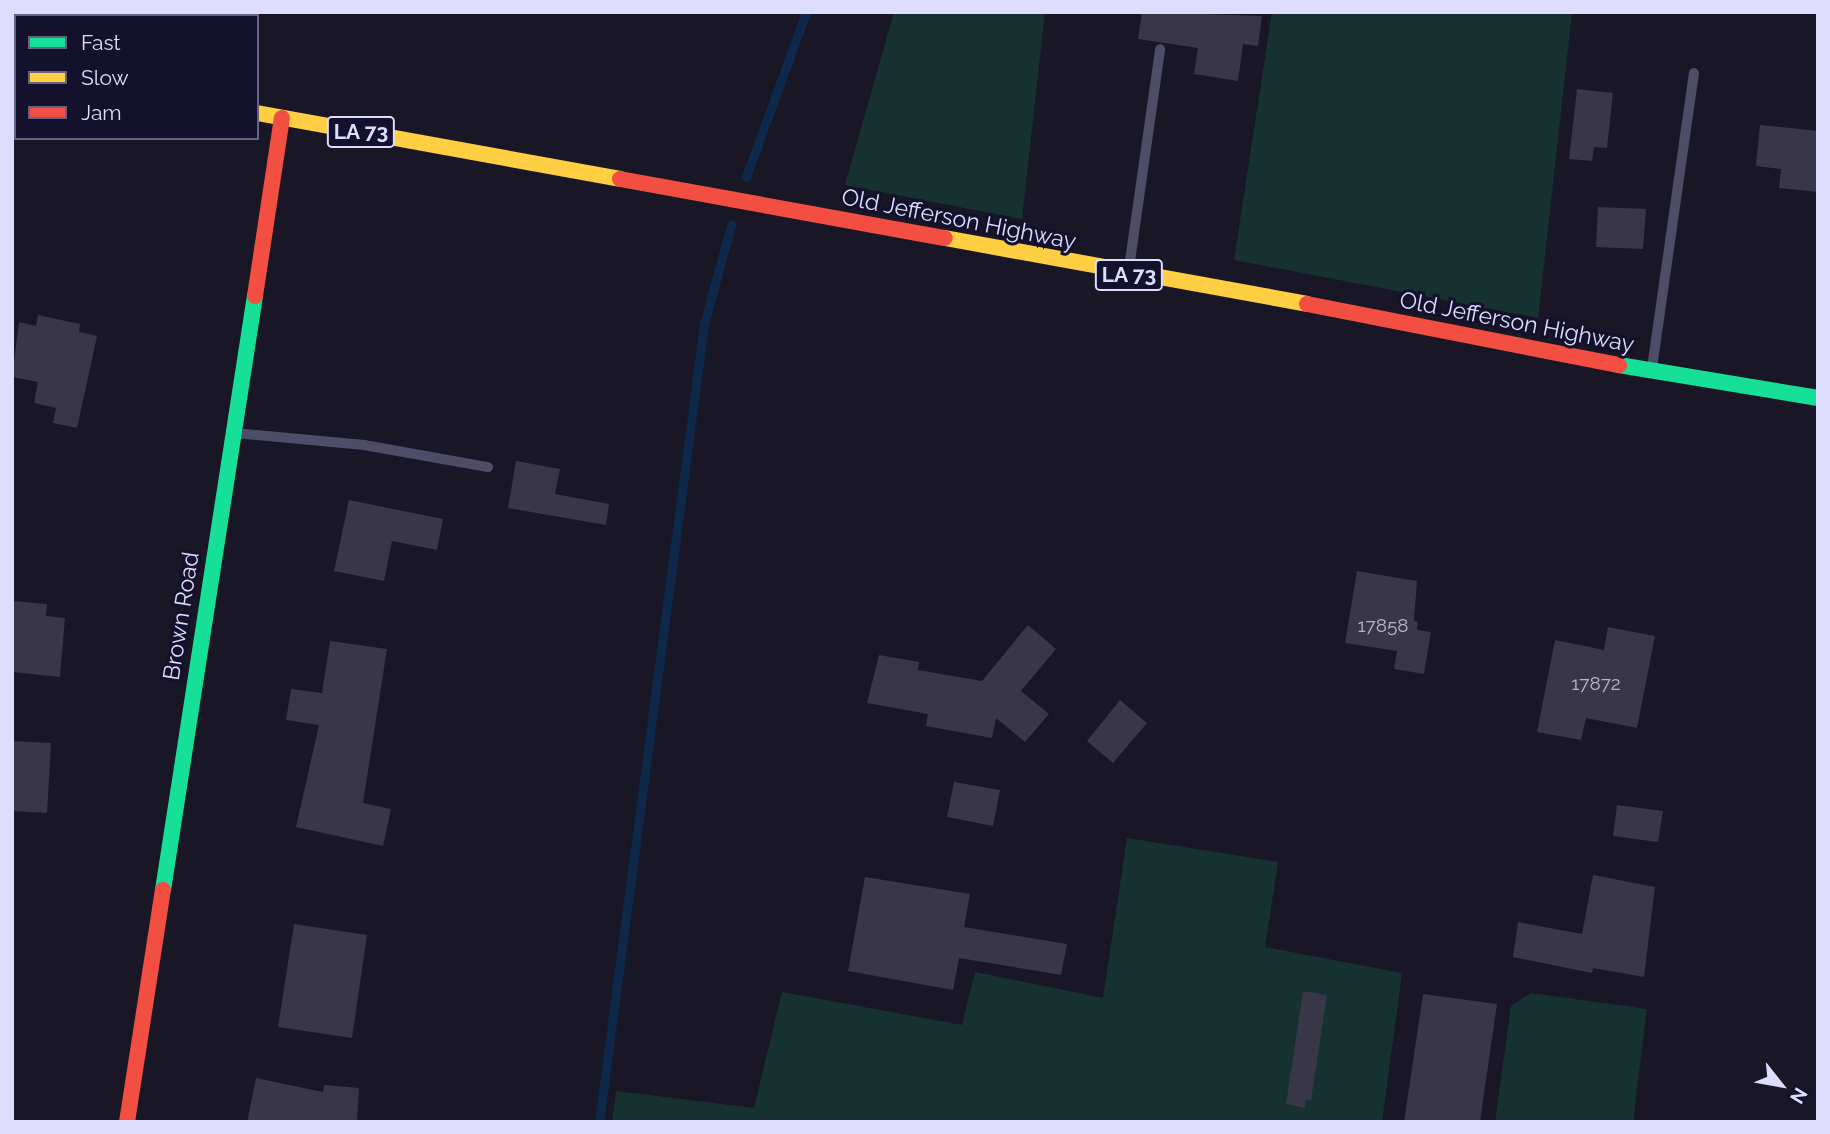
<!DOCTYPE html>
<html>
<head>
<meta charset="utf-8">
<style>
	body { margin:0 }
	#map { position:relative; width:1830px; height:1134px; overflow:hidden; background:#191726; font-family:Raleway,sans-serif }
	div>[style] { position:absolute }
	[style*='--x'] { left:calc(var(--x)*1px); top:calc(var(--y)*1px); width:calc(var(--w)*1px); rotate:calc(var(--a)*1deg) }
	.green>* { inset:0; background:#153230 }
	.stream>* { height:9px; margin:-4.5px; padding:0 4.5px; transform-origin:4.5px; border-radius:4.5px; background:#0e284b }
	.building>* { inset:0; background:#383647 }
	.lane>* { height:10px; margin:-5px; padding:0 5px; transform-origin:5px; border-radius:5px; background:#4d4d67 }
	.fast>* { height:16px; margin:-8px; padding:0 8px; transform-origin:8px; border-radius:8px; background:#16e098 }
	.slow>* { height:16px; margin:-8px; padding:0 8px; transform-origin:8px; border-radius:8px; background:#ffcf43 }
	.jam>* { height:16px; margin:-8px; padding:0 8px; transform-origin:8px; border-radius:8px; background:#f24e42 }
	span { translate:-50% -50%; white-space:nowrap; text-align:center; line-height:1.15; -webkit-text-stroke:6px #14112c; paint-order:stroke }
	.number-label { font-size:19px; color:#b4b3d1 }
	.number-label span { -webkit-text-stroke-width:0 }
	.shield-label span { padding:2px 5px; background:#14112c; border:2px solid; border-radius:5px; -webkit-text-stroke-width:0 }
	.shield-label { font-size:21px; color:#deddff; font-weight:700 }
	.street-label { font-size:23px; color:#deddff }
	.frame { position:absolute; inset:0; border:14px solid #deddff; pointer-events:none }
	.legend { position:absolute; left:14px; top:14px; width:245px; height:126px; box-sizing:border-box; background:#14112c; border:2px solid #656380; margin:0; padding:9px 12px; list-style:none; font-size:21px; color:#deddff }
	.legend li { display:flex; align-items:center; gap:14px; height:35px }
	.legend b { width:35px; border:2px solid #656380 }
	.north { position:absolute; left:1746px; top:1050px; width:70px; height:70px; -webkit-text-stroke:5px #14112c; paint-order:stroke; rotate:121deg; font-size:19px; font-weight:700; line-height:28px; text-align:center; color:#deddff }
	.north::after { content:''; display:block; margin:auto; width:24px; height:32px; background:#deddff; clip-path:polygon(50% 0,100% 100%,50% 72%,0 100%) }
</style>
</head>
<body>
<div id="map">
	<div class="green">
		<i style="clip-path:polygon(894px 12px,1045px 12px,1022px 219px,845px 185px)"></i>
		<i style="clip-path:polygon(1272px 12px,1572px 12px,1538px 318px,1234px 260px)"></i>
		<i style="clip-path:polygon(1127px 838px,1278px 862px,1265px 947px,1402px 973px,1382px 1122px,612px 1122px,616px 1091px,754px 1108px,782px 992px,962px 1025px,975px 972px,1103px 998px)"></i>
		<i style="clip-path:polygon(1531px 993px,1647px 1009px,1633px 1122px,1495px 1122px,1511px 1006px)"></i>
	</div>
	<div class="stream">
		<i style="--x:746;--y:177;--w:176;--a:-70"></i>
		<i style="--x:599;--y:1122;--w:805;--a:-82.5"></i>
		<i style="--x:704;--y:324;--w:103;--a:-74.7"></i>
	</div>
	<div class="building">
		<i style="clip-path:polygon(1142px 12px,1262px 16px,1258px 46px,1243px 44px,1238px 81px,1194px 74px,1198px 48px,1138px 39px)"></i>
		<i style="clip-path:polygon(1577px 89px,1613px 93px,1607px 148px,1594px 147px,1592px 161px,1569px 159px)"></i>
		<i style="clip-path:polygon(1760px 125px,1818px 131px,1818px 192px,1779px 188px,1781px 169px,1756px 166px)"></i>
		<i style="clip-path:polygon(1598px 207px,1646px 209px,1643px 249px,1596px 247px)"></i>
		<i style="clip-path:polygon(38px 315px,80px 324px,79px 332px,97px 336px,77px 428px,53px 423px,56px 408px,34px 403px,38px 382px,12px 377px,19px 322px,36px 326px)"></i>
		<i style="clip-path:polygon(516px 461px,560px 469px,555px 494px,609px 504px,606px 525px,508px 508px)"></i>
		<i style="clip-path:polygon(349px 500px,443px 519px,437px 550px,392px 541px,384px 581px,334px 571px)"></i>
		<i style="clip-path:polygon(1357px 571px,1417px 581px,1414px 621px,1418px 622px,1417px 630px,1431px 632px,1424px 674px,1394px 669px,1397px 651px,1345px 643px)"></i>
		<i style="clip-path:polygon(12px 601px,47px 604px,46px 616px,65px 618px,60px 677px,12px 672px)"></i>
		<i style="clip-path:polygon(1028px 625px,1056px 649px,1021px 691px,1049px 714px,1025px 742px,996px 718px,992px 738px,926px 726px,928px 714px,867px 703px,879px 655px,919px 662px,918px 670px,982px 681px)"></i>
		<i style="clip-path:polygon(1608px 627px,1655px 636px,1637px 728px,1586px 718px,1581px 740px,1537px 732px,1555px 640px,1604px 650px)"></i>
		<i style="clip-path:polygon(330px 641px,387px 649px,363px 803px,391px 809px,383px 846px,296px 827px,319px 725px,286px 720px,291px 689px,322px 693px)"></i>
		<i style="clip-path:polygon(1120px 700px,1147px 723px,1113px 763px,1087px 741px)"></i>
		<i style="clip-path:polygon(12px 741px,51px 743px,47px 813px,12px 811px)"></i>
		<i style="clip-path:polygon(954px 782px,1000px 790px,993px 826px,947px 817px)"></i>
		<i style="clip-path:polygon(1617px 805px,1663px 811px,1658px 842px,1613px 836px)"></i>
		<i style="clip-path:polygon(1593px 875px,1655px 887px,1644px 977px,1593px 968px,1592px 973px,1513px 957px,1518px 922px,1582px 934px)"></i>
		<i style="clip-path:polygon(865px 877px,970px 894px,964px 927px,1067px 944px,1061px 975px,959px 958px,953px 990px,848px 971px)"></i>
		<i style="clip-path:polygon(294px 924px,367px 935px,352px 1038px,278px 1027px)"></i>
		<i style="clip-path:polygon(1303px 991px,1327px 995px,1311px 1101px,1306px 1100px,1305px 1108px,1286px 1104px)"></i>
		<i style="clip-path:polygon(1423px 994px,1497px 1004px,1480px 1122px,1404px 1122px)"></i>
		<i style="clip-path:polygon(256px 1078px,323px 1092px,324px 1085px,359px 1088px,357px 1122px,247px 1122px)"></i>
	</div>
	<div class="lane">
		<i style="--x:1129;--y:268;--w:221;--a:-81.9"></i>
		<i style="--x:1652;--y:368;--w:298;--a:-81.9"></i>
		<i style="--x:235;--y:433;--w:130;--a:5.3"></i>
		<i style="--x:364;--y:445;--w:126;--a:10.1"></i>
	</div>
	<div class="fast">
		<i style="--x:1619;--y:365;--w:202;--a:9.4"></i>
		<i style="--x:163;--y:890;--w:601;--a:-81.2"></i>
	</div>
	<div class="slow">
		<i style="--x:257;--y:113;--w:369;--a:10.3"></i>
		<i style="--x:945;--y:238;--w:368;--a:10.3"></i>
	</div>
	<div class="jam">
		<i style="--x:12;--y:67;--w:4;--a:14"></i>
		<i style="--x:620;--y:179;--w:330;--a:10.3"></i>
		<i style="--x:255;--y:296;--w:180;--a:-81.4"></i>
		<i style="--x:1307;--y:304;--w:318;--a:11.1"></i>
		<i style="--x:127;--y:1122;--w:235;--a:-81.2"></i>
	</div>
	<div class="number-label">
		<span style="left:1383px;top:626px">17858</span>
		<span style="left:1596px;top:684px">17872</span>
	</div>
	<div class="shield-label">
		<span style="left:361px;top:132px">LA 73</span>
		<span style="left:1129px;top:275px">LA 73</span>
	</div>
	<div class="street-label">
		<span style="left:959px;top:219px;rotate:11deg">Old Jefferson Highway</span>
		<span style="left:1517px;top:322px;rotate:11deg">Old Jefferson Highway</span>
		<span style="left:181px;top:616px;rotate:-81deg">Brown Road</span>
	</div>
	<div class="frame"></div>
	<ul class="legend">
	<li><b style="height:9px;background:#16e098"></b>Fast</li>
	<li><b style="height:9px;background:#ffcf43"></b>Slow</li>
	<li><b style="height:9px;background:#f24e42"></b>Jam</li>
	</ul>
	<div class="north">N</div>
</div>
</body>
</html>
